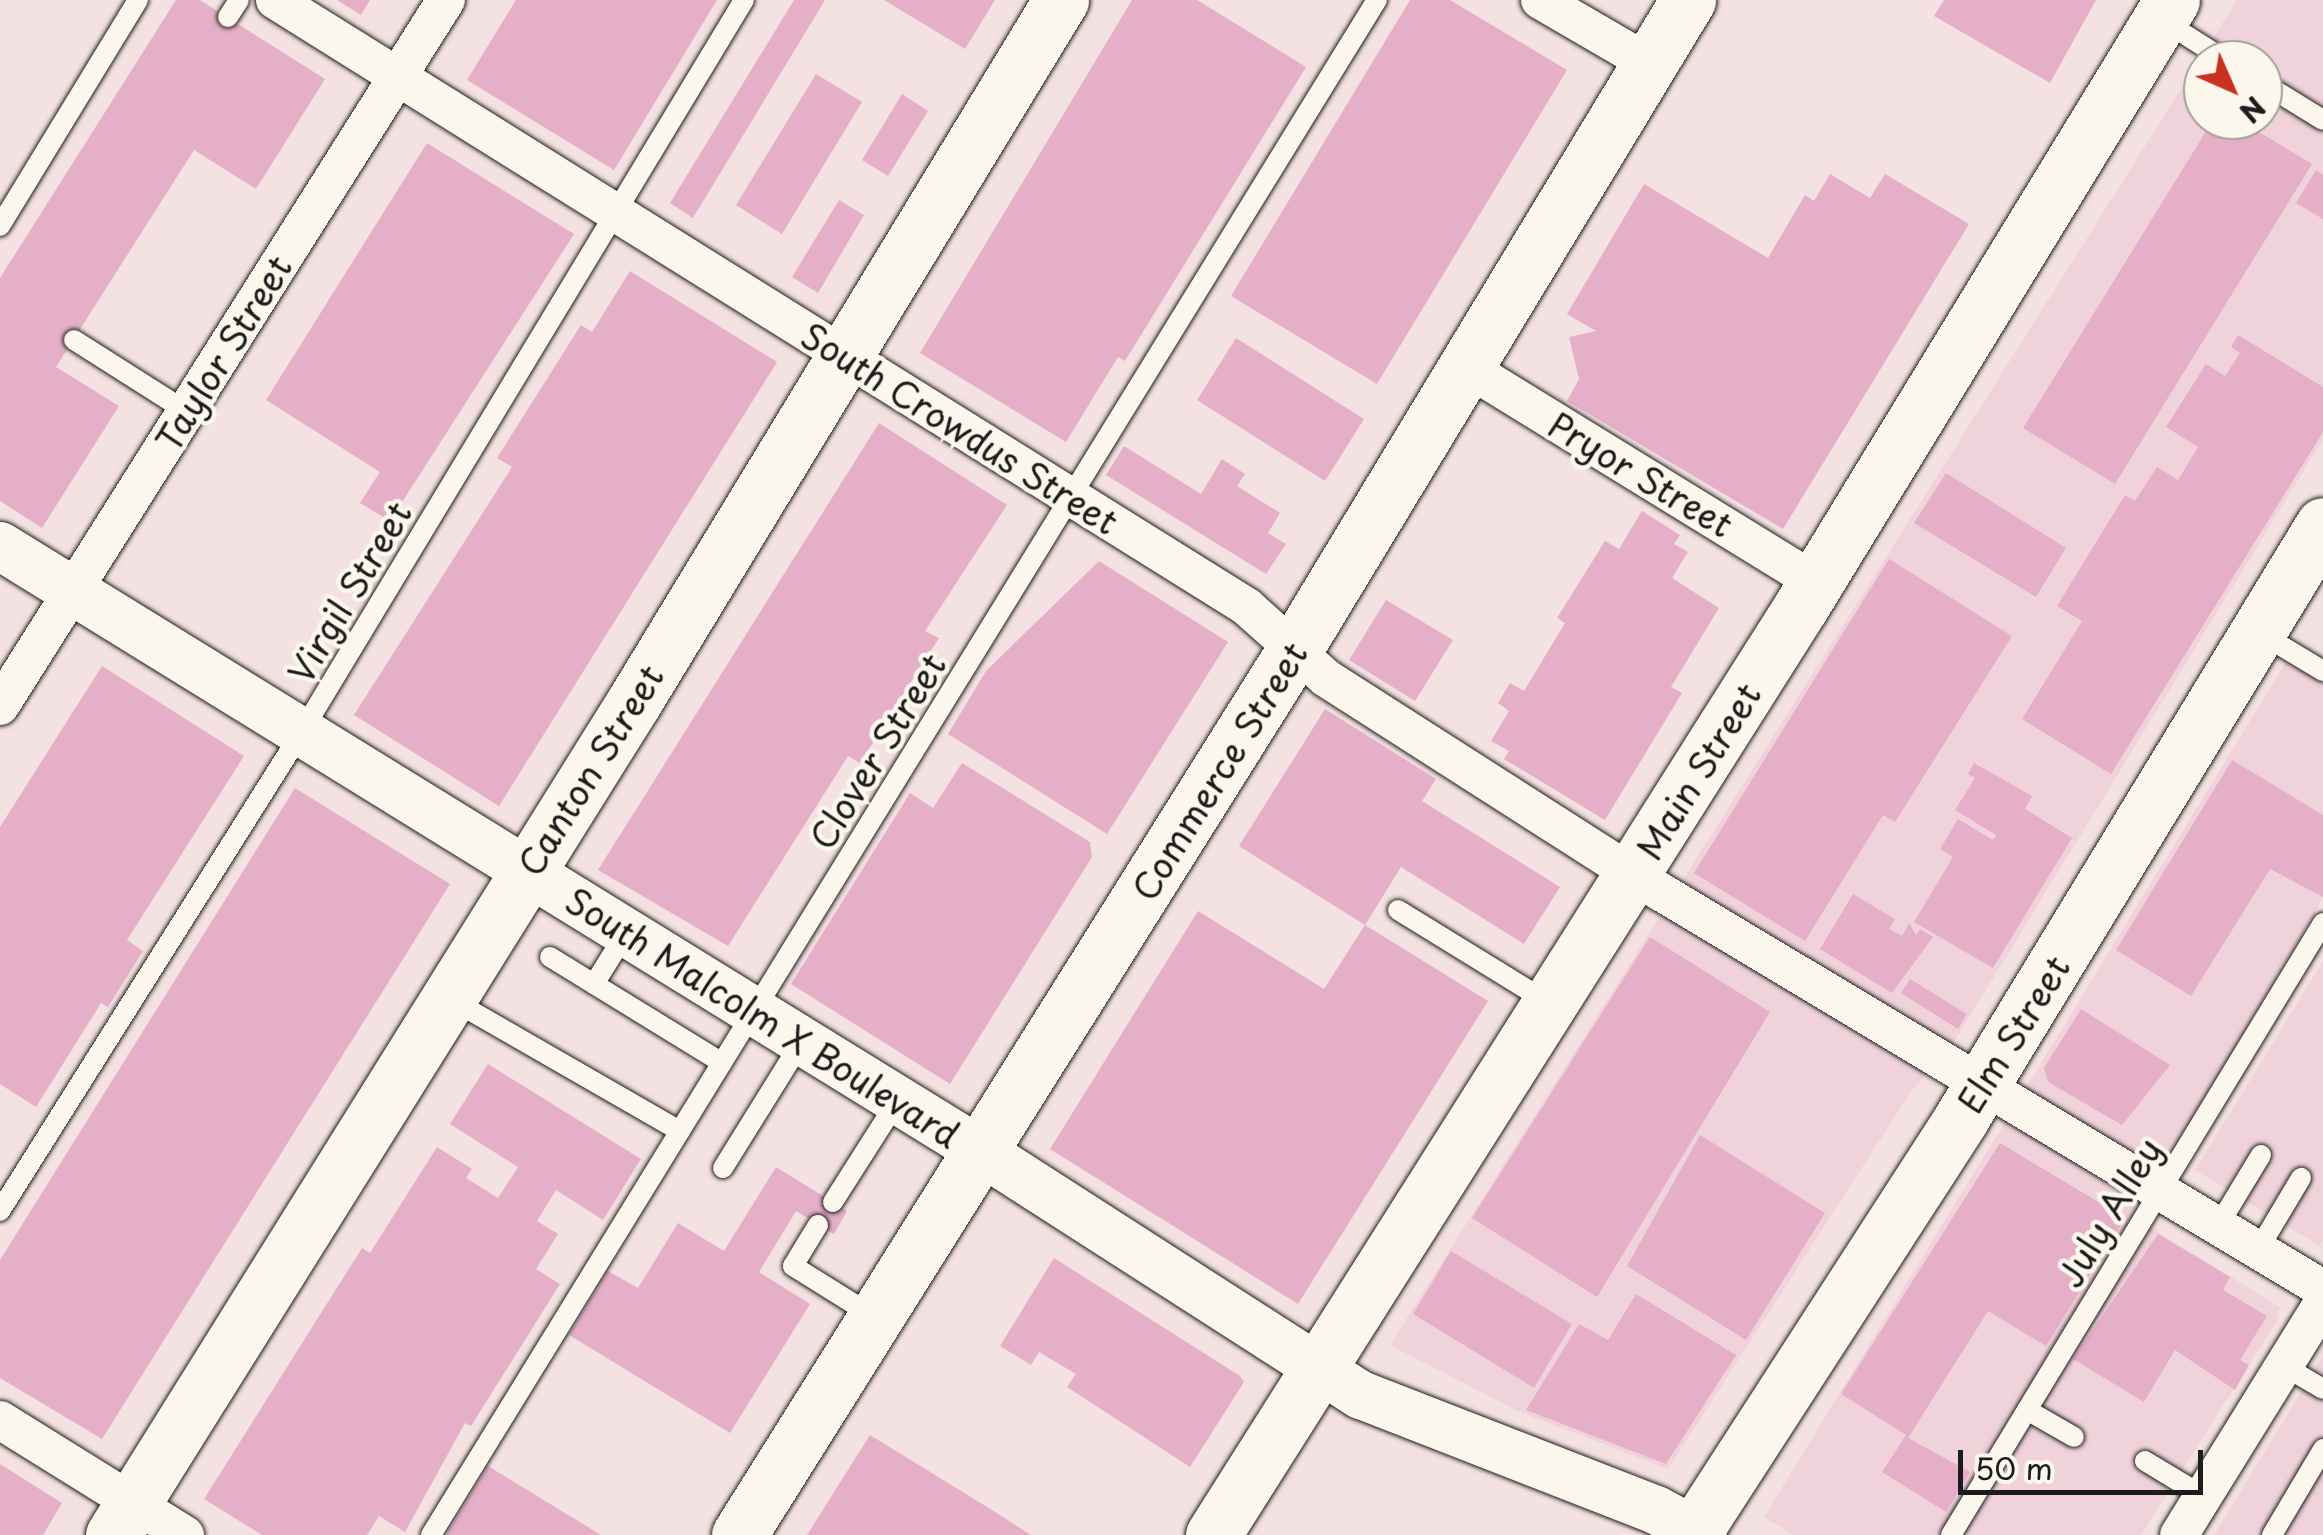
<!DOCTYPE html>
<html>
<head>
<meta charset="utf-8">
<style>
	body { margin:0 }
	#map { position:relative; width:2323px; height:1535px; overflow:hidden; background:#f4e1e1; font-family:"Playpen Sans",sans-serif }
	div>[style] { position:absolute }
	[style*='--x'] { left:calc(var(--x)*1px); top:calc(var(--y)*1px); width:calc(var(--w)*1px); rotate:calc(var(--a)*1deg) }
	.built>* { inset:0; background:#f0d2da }
	.building>* { inset:0; background:#e5afc8 }
	.roads { filter:drop-shadow(0 0 2px #1c1c1c) drop-shadow(0 0 2px #1c1c1c) }
	.service>* { height:20px; margin:-10px; padding:0 10px; transform-origin:10px; border-radius:10px; background:#fbf7ec }
	.minor>* { height:38px; margin:-19px; padding:0 19px; transform-origin:19px; border-radius:19px; background:#fbf7ec }
	.tertiary>* { height:48px; margin:-24px; padding:0 24px; transform-origin:24px; border-radius:24px; background:#fbf7ec }
	.secondary>* { height:55px; margin:-27.5px; padding:0 27.5px; transform-origin:27.5px; border-radius:27.5px; background:#fbf7ec }
	span { translate:-50% -50%; white-space:nowrap; text-align:center; line-height:1.15; -webkit-text-stroke:9px #fbf7ec; paint-order:stroke }
	.street-label { font-size:35px; color:#1c1c1c }
	.north { position:absolute; left:2183px; top:40px; width:100px; height:100px; box-sizing:border-box; background:#fbf7ec; border:2px solid #a29f99; border-radius:50%; rotate:135deg; font-size:28px; font-weight:700; line-height:40px; text-align:center; color:#1c1c1c }
	.north::after { content:''; display:block; margin:auto; width:35px; height:45px; background:#c8321e; clip-path:polygon(50% 0,100% 100%,50% 72%,0 100%) }
	.scale { position:absolute; left:1958px; top:1450px; width:245px; height:45px; box-sizing:border-box; border:5px solid #1c1c1c; border-top:0; padding-left:12px; font-size:30px; line-height:35px; white-space:nowrap; color:#1c1c1c; -webkit-text-stroke:8px #fbf7ec; paint-order:stroke }
</style>
</head>
<body>
<div id="map">
	<div class="built">
		<i style="clip-path:polygon(evenodd,2237px 0,2323px 0,2323px 439px,1954px 1042px,1912px 1090px,1668px 1469px,1520px 1412px,1390px 1345px,2237px 0,2203px 60px,2263px 60px,2263px 120px,2203px 120px,2203px 60px)"></i>
		<i style="clip-path:polygon(2287px 660px,2323px 682px,2323px 898px,2135px 1218px,2280px 1307px,2276px 1322px,2141px 1535px,1794px 1535px,1764px 1517px)"></i>
		<i style="clip-path:polygon(2323px 961px,2323px 1240px,2320px 1246px,2195px 1170px)"></i>
		<i style="clip-path:polygon(2323px 1356px,2323px 1535px,2214px 1535px)"></i>
	</div>
	<div class="building">
		<i style="clip-path:polygon(176px 0,200px 0,325px 79px,256px 189px,194px 150px,56px 367px,119px 406px,42px 528px,0 501px,0 278px)"></i>
		<i style="clip-path:polygon(337px 0,370px 0,361px 15px)"></i>
		<i style="clip-path:polygon(516px 0,717px 0,614px 170px,467px 80px)"></i>
		<i style="clip-path:polygon(794px 0,825px 0,693px 218px,670px 203px)"></i>
		<i style="clip-path:polygon(884px 0,995px 0,965px 49px)"></i>
		<i style="clip-path:polygon(1132px 0,1197px 0,1306px 67px,1125px 361px,1118px 357px,1066px 442px,920px 353px)"></i>
		<i style="clip-path:polygon(1410px 0,1450px 0,1567px 70px,1377px 384px,1231px 296px)"></i>
		<i style="clip-path:polygon(1944px 0,2096px 0,2050px 83px,1934px 16px)"></i>
		<i style="clip-path:polygon(816px 74px,862px 102px,782px 234px,736px 205px)"></i>
		<i style="clip-path:polygon(902px 94px,928px 111px,888px 176px,862px 160px)"></i>
		<i style="clip-path:polygon(2213px 120px,2239px 120px,2312px 164px,2115px 484px,2023px 428px)"></i>
		<i style="clip-path:polygon(427px 143px,574px 234px,390px 521px,360px 503px,380px 472px,266px 400px)"></i>
		<i style="clip-path:polygon(2316px 170px,2323px 175px,2323px 219px,2296px 203px)"></i>
		<i style="clip-path:polygon(1830px 174px,1870px 198px,1885px 174px,1969px 224px,1783px 529px,1567px 401px,1579px 379px,1569px 337px,1596px 331px,1567px 314px,1644px 184px,1768px 258px,1805px 195px,1814px 201px)"></i>
		<i style="clip-path:polygon(839px 200px,864px 215px,818px 293px,792px 277px)"></i>
		<i style="clip-path:polygon(630px 271px,777px 362px,499px 806px,354px 715px,512px 467px,497px 458px,581px 325px,592px 332px)"></i>
		<i style="clip-path:polygon(2238px 335px,2323px 387px,2323px 432px,2111px 774px,2022px 719px,2082px 621px,2057px 606px,2125px 495px,2135px 501px,2157px 467px,2178px 480px,2198px 447px,2166px 427px,2206px 364px,2225px 376px,2240px 353px,2231px 347px)"></i>
		<i style="clip-path:polygon(1236px 338px,1364px 419px,1325px 481px,1197px 400px)"></i>
		<i style="clip-path:polygon(879px 423px,1007px 505px,925px 631px,939px 638px,860px 763px,848px 756px,728px 946px,598px 870px)"></i>
		<i style="clip-path:polygon(1124px 446px,1201px 494px,1222px 459px,1245px 474px,1237px 486px,1280px 513px,1268px 533px,1286px 544px,1266px 574px,1106px 475px)"></i>
		<i style="clip-path:polygon(1946px 473px,2066px 548px,2036px 597px,1914px 523px)"></i>
		<i style="clip-path:polygon(1642px 511px,1680px 535px,1674px 544px,1688px 552px,1672px 578px,1719px 608px,1671px 687px,1682px 693px,1605px 820px,1504px 759px,1509px 751px,1491px 741px,1509px 711px,1498px 703px,1510px 683px,1524px 691px,1565px 623px,1557px 618px,1605px 541px,1619px 549px)"></i>
		<i style="clip-path:polygon(1889px 559px,2012px 636px,1895px 822px,1883px 815px,1805px 941px,1694px 873px)"></i>
		<i style="clip-path:polygon(1099px 561px,1228px 642px,1107px 834px,948px 734px,986px 671px)"></i>
		<i style="clip-path:polygon(1386px 600px,1453px 640px,1415px 701px,1349px 660px)"></i>
		<i style="clip-path:polygon(102px 666px,244px 756px,127px 940px,143px 951px,108px 1007px,101px 1003px,36px 1107px,0 1084px,0 827px)"></i>
		<i style="clip-path:polygon(1325px 709px,1436px 779px,1422px 801px,1560px 887px,1524px 944px,1401px 867px,1365px 925px,1239px 846px)"></i>
		<i style="clip-path:polygon(2232px 760px,2323px 815px,2323px 897px,2270px 869px,2191px 996px,2116px 950px)"></i>
		<i style="clip-path:polygon(962px 763px,1090px 842px,1092px 857px,950px 1084px,791px 984px,910px 793px,933px 808px)"></i>
		<i style="clip-path:polygon(1974px 763px,2032px 796px,2025px 809px,2072px 838px,1993px 968px,1914px 922px,1953px 857px,1940px 849px,1958px 819px,1993px 840px,1996px 835px,1955px 810px,1975px 778px,1968px 774px)"></i>
		<i style="clip-path:polygon(295px 788px,450px 884px,102px 1439px,0 1378px,0 1260px)"></i>
		<i style="clip-path:polygon(1853px 894px,1895px 919px,1889px 929px,1902px 936px,1909px 923px,1916px 935px,1920px 929px,1933px 937px,1892px 993px,1820px 949px)"></i>
		<i style="clip-path:polygon(1198px 911px,1324px 989px,1365px 925px,1488px 1001px,1298px 1304px,1050px 1149px)"></i>
		<i style="clip-path:polygon(1650px 937px,1770px 1012px,1597px 1297px,1472px 1218px)"></i>
		<i style="clip-path:polygon(1910px 979px,1967px 1014px,1958px 1029px,1901px 993px)"></i>
		<i style="clip-path:polygon(2081px 1009px,2170px 1065px,2122px 1125px,2048px 1082px,2044px 1068px)"></i>
		<i style="clip-path:polygon(488px 1064px,641px 1159px,603px 1220px,556px 1190px,537px 1221px,558px 1234px,536px 1269px,560px 1284px,471px 1426px,465px 1423px,405px 1532px,379px 1516px,367px 1535px,262px 1535px,204px 1499px,362px 1248px,370px 1253px,437px 1147px,472px 1169px,466px 1178px,498px 1198px,518px 1167px,450px 1124px)"></i>
		<i style="clip-path:polygon(1700px 1135px,1825px 1213px,1746px 1340px,1627px 1266px)"></i>
		<i style="clip-path:polygon(2000px 1143px,2125px 1218px,2046px 1346px,1988px 1311px,1908px 1438px,1970px 1472px,1946px 1512px,1882px 1472px,1906px 1435px,1841px 1394px)"></i>
		<i style="clip-path:polygon(776px 1167px,847px 1211px,834px 1234px,796px 1211px,759px 1272px,810px 1304px,730px 1433px,569px 1335px,608px 1271px,638px 1288px,678px 1223px,724px 1251px)"></i>
		<i style="clip-path:polygon(2158px 1234px,2230px 1277px,2223px 1290px,2267px 1316px,2240px 1360px,2249px 1365px,2235px 1390px,2175px 1350px,2144px 1402px,2073px 1359px)"></i>
		<i style="clip-path:polygon(1451px 1251px,1572px 1324px,1534px 1388px,1413px 1314px)"></i>
		<i style="clip-path:polygon(1054px 1258px,1240px 1376px,1244px 1382px,1190px 1467px,1067px 1387px,1076px 1374px,1039px 1352px,1031px 1365px,1000px 1346px)"></i>
		<i style="clip-path:polygon(1636px 1294px,1736px 1355px,1666px 1464px,1526px 1410px,1579px 1324px,1608px 1340px)"></i>
		<i style="clip-path:polygon(870px 1435px,992px 1510px,1031px 1535px,807px 1535px)"></i>
		<i style="clip-path:polygon(0 1464px,62px 1503px,43px 1535px,0 1535px)"></i>
		<i style="clip-path:polygon(488px 1466px,601px 1535px,446px 1535px)"></i>
	</div>
	<div class="roads">
		<div class="service">
			<i style="--x:228;--y:17;--w:20;--a:-57"></i>
			<i style="--x:2162;--y:20;--w:75;--a:32.4"></i>
			<i style="--x:2263;--y:83;--w:70;--a:31.7"></i>
			<i style="--x:0;--y:226;--w:265;--a:-58.6"></i>
			<i style="--x:74;--y:340;--w:133;--a:32.4"></i>
			<i style="--x:2260;--y:633;--w:74;--a:31.1"></i>
			<i style="--x:1398;--y:910;--w:177;--a:31.6"></i>
			<i style="--x:550;--y:957;--w:202;--a:31.6"></i>
			<i style="--x:594;--y:984;--w:60;--a:-57.9"></i>
			<i style="--x:452;--y:1000;--w:263;--a:29.9"></i>
			<i style="--x:723;--y:1168;--w:150;--a:-58.1"></i>
			<i style="--x:833;--y:1202;--w:121;--a:-57.5"></i>
			<i style="--x:0;--y:1211;--w:565;--a:-57.8"></i>
			<i style="--x:301;--y:733;--w:856;--a:-58.85"></i>
			<i style="--x:818;--y:1225;--w:48;--a:121.4"></i>
			<i style="--x:793;--y:1266;--w:94;--a:32"></i>
			<i style="--x:2218;--y:1226;--w:83;--a:-58.8"></i>
			<i style="--x:2258;--y:1250;--w:84;--a:-59.2"></i>
			<i style="--x:2284;--y:1366;--w:45;--a:30.5"></i>
			<i style="--x:2027;--y:1410;--w:54;--a:29.9"></i>
			<i style="--x:2145;--y:1461;--w:68;--a:31.1"></i>
			<i style="--x:431;--y:1535;--w:1803;--a:-58.36"></i>
			<i style="--x:1951;--y:1535;--w:716;--a:-58.71"></i>
			<i style="--x:2272;--y:1535;--w:100;--a:-59.3"></i>
		</div>
		<div class="minor">
			<i style="--x:275;--y:0;--w:1146;--a:31.98"></i>
			<i style="--x:1247;--y:607;--w:106;--a:41.9"></i>
			<i style="--x:1326;--y:678;--w:398;--a:32.6"></i>
			<i style="--x:1661;--y:892;--w:772;--a:30.95"></i>
			<i style="--x:1540;--y:0;--w:127;--a:30.2"></i>
			<i style="--x:1466;--y:367;--w:411;--a:31.6"></i>
			<i style="--x:0;--y:706;--w:835;--a:-57.72"></i>
			<i style="--x:0;--y:1420;--w:218;--a:31.9"></i>
			<i style="--x:2179;--y:1535;--w:273;--a:-58.2"></i>
		</div>
		<div class="tertiary">
			<i style="--x:0;--y:546;--w:1154;--a:31.68"></i>
			<i style="--x:982;--y:1152;--w:450;--a:32.7"></i>
			<i style="--x:1361;--y:1395;--w:317;--a:21.3"></i>
			<i style="--x:1656;--y:1510;--w:53;--a:28"></i>
		</div>
		<div class="secondary">
			<i style="--x:113;--y:1535;--w:983;--a:-57.98"></i>
			<i style="--x:634;--y:702;--w:822;--a:-58.69"></i>
			<i style="--x:739;--y:1535;--w:1046;--a:-57.89"></i>
			<i style="--x:1295;--y:649;--w:759;--a:-58.8"></i>
			<i style="--x:1213;--y:1535;--w:1101;--a:-57.65"></i>
			<i style="--x:1802;--y:605;--w:709;--a:-58.55"></i>
			<i style="--x:1692;--y:1535;--w:498;--a:-57.1"></i>
			<i style="--x:1962;--y:1117;--w:693;--a:-58.63"></i>
		</div>
	</div>
	<div class="street-label">
		<span style="left:223px;top:353px;rotate:-58deg">Taylor Street</span>
		<span style="left:960px;top:428px;rotate:32deg">South Crowdus Street</span>
		<span style="left:1641px;top:474px;rotate:31deg">Pryor Street</span>
		<span style="left:349px;top:592px;rotate:-59deg">Virgil Street</span>
		<span style="left:877px;top:751px;rotate:-58deg">Clover Street</span>
		<span style="left:590px;top:770px;rotate:-58deg">Canton Street</span>
		<span style="left:1219px;top:771px;rotate:-58deg">Commerce Street</span>
		<span style="left:1698px;top:771px;rotate:-58deg">Main Street</span>
		<span style="left:763px;top:1017px;rotate:32deg">South Malcolm X Boulevard</span>
		<span style="left:2013px;top:1034px;rotate:-58deg">Elm Street</span>
		<span style="left:2109px;top:1212px;rotate:-59deg">July Alley</span>
	</div>
	<div class="north">N</div>
	<div class="scale">50 m</div>
</div>
</body>
</html>
